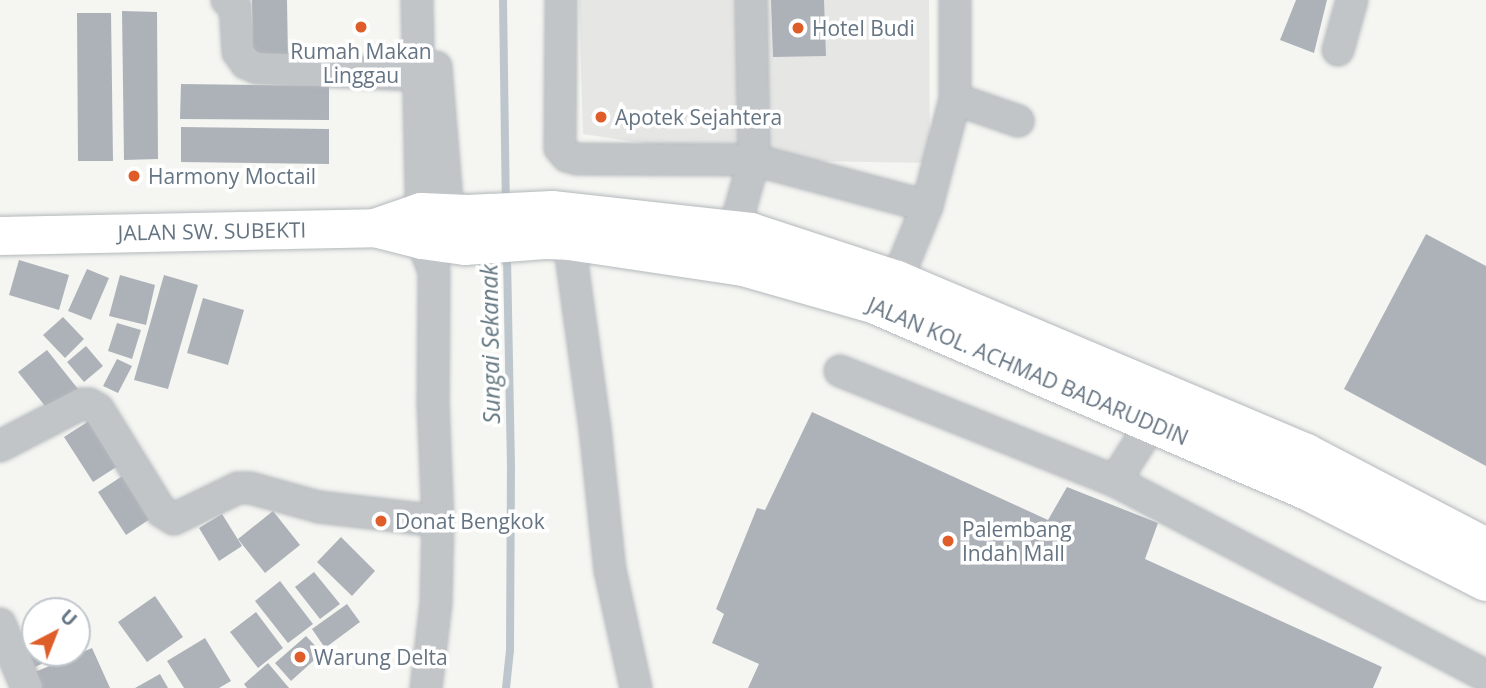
<!DOCTYPE html>
<html>
<head>
<meta charset="utf-8">
<style>
	body { margin:0 }
	#map { position:relative; width:1486px; height:688px; overflow:hidden; background:#f5f6f2; font-family:"Open Sans",sans-serif }
	div>[style] { position:absolute }
	[style*='--x'] { left:calc(var(--x)*1px); top:calc(var(--y)*1px); width:calc(var(--w)*1px); rotate:calc(var(--a)*1deg) }
	.built>* { inset:0; background:#e6e7e5 }
	.stream>* { height:8px; margin:-4px; padding:0 4px; transform-origin:4px; border-radius:4px; background:#bcc6cc }
	.building>* { inset:0; background:#acb2b8 }
	.roads { filter:drop-shadow(0 0 2px #b4b8bc) drop-shadow(0 0 2px #b4b8bc) }
	.minor>* { height:30px; margin:-15px; padding:0 15px; transform-origin:15px; border-radius:15px; background:#c1c5c8 }
	.major>* { height:38px; margin:-19px; padding:0 19px; transform-origin:19px; border-radius:19px; background:#fff }
	.dots>* { width:19px; height:19px; translate:-50% -50%; box-sizing:border-box; border:4px solid #fff; border-radius:50% }
	span { translate:-50% -50%; white-space:nowrap; text-align:center; line-height:1.15; -webkit-text-stroke:7px #fff; paint-order:stroke }
	.poi-label { font-size:21px; color:#657482 }
	.left { translate:0 -50%; text-align:left }
	.street-label { font-size:21px; color:#657482 }
	.water-label { font-size:23px; color:#61757f; font-style:italic }
	.north { position:absolute; left:21px; top:597px; width:70px; height:70px; box-sizing:border-box; background:#fff; border:2px solid #c1c7cd; border-radius:50%; rotate:42deg; font-size:19px; font-weight:700; line-height:28px; text-align:center; color:#657482 }
	.north::after { content:''; display:block; margin:auto; width:24px; height:32px; background:#df5d29; clip-path:polygon(50% 0,100% 100%,50% 72%,0 100%) }
</style>
</head>
<body>
<div id="map">
	<div class="built">
		<i style="clip-path:polygon(579px 0,929px 0,930px 163px,754px 160px,583px 134px)"></i>
	</div>
	<div class="stream">
		<i style="--x:503;--y:0;--w:203;--a:89.2"></i>
		<i style="--x:506;--y:688;--w:38;--a:-84"></i>
		<i style="--x:510;--y:650;--w:184;--a:-89.7"></i>
		<i style="--x:511;--y:466;--w:215;--a:-91.1"></i>
	</div>
	<div class="building">
		<i style="clip-path:polygon(252px 0,287px 0,288px 59px,253px 59px)"></i>
		<i style="clip-path:polygon(771px 0,824px 0,826px 56px,773px 57px)"></i>
		<i style="clip-path:polygon(1296px 0,1327px 0,1314px 53px,1280px 40px)"></i>
		<i style="clip-path:polygon(122px 11px,157px 12px,158px 159px,124px 160px)"></i>
		<i style="clip-path:polygon(77px 13px,111px 13px,113px 161px,78px 161px)"></i>
		<i style="clip-path:polygon(181px 84px,329px 86px,329px 120px,180px 119px)"></i>
		<i style="clip-path:polygon(181px 127px,329px 129px,329px 164px,181px 162px)"></i>
		<i style="clip-path:polygon(1426px 234px,1486px 266px,1486px 466px,1344px 389px)"></i>
		<i style="clip-path:polygon(19px 260px,69px 275px,59px 310px,9px 295px)"></i>
		<i style="clip-path:polygon(87px 269px,109px 278px,91px 320px,68px 311px)"></i>
		<i style="clip-path:polygon(120px 275px,155px 285px,146px 325px,109px 316px)"></i>
		<i style="clip-path:polygon(164px 275px,198px 285px,168px 389px,134px 380px)"></i>
		<i style="clip-path:polygon(203px 298px,244px 310px,228px 365px,187px 353px)"></i>
		<i style="clip-path:polygon(63px 317px,84px 339px,65px 358px,43px 335px)"></i>
		<i style="clip-path:polygon(117px 323px,141px 330px,132px 359px,108px 351px)"></i>
		<i style="clip-path:polygon(86px 346px,103px 366px,84px 382px,67px 362px)"></i>
		<i style="clip-path:polygon(47px 350px,82px 394px,53px 416px,18px 372px)"></i>
		<i style="clip-path:polygon(117px 359px,132px 366px,118px 393px,103px 386px)"></i>
		<i style="clip-path:polygon(812px 412px,1048px 520px,1067px 487px,1158px 523px,1145px 559px,1382px 667px,1373px 688px,748px 688px,759px 664px,712px 643px,724px 614px,716px 609px,757px 508px,765px 510px)"></i>
		<i style="clip-path:polygon(92px 419px,121px 464px,93px 482px,64px 437px)"></i>
		<i style="clip-path:polygon(127px 473px,156px 515px,126px 535px,98px 492px)"></i>
		<i style="clip-path:polygon(273px 511px,300px 545px,265px 573px,238px 539px)"></i>
		<i style="clip-path:polygon(222px 514px,242px 546px,219px 561px,199px 528px)"></i>
		<i style="clip-path:polygon(341px 537px,375px 571px,352px 596px,317px 562px)"></i>
		<i style="clip-path:polygon(314px 572px,340px 604px,320px 619px,295px 587px)"></i>
		<i style="clip-path:polygon(280px 581px,313px 624px,288px 643px,255px 601px)"></i>
		<i style="clip-path:polygon(155px 596px,183px 637px,147px 662px,118px 622px)"></i>
		<i style="clip-path:polygon(347px 604px,360px 622px,325px 648px,312px 629px)"></i>
		<i style="clip-path:polygon(256px 612px,283px 648px,258px 668px,230px 632px)"></i>
		<i style="clip-path:polygon(35px 634px,35px 653px,58px 653px,59px 656px,35px 667px,23px 639px)"></i>
		<i style="clip-path:polygon(306px 636px,322px 653px,291px 681px,275px 663px)"></i>
		<i style="clip-path:polygon(205px 638px,231px 681px,219px 688px,184px 688px,167px 661px)"></i>
		<i style="clip-path:polygon(92px 648px,110px 688px,42px 688px,35px 672px)"></i>
		<i style="clip-path:polygon(268px 663px,289px 688px,247px 688px,244px 684px)"></i>
		<i style="clip-path:polygon(160px 674px,168px 688px,135px 688px)"></i>
	</div>
	<div class="roads">
		<div class="minor">
			<i style="--x:227;--y:0;--w:11;--a:41"></i>
			<i style="--x:235;--y:7;--w:45;--a:86.2"></i>
			<i style="--x:238;--y:52;--w:14;--a:54"></i>
			<i style="--x:246;--y:63;--w:12;--a:24"></i>
			<i style="--x:257;--y:68;--w:161;--a:2.5"></i>
			<i style="--x:417;--y:0;--w:240;--a:88.8"></i>
			<i style="--x:422;--y:240;--w:33;--a:69"></i>
			<i style="--x:434;--y:271;--w:131;--a:90.4"></i>
			<i style="--x:433;--y:402;--w:119;--a:87.6"></i>
			<i style="--x:438;--y:521;--w:82;--a:91.4"></i>
			<i style="--x:436;--y:603;--w:86;--a:96.7"></i>
			<i style="--x:561;--y:0;--w:148;--a:90.4"></i>
			<i style="--x:560;--y:148;--w:11;--a:49"></i>
			<i style="--x:567;--y:156;--w:10;--a:17"></i>
			<i style="--x:577;--y:159;--w:177;--a:0.3"></i>
			<i style="--x:751;--y:0;--w:160;--a:88.9"></i>
			<i style="--x:754;--y:160;--w:179;--a:14.9"></i>
			<i style="--x:1338;--y:50;--w:52;--a:-74.4"></i>
			<i style="--x:436;--y:67;--w:147;--a:85.3"></i>
			<i style="--x:448;--y:214;--w:19;--a:96"></i>
			<i style="--x:955;--y:99;--w:67;--a:19.2"></i>
			<i style="--x:734;--y:231;--w:74;--a:-74.3"></i>
			<i style="--x:569;--y:241;--w:189;--a:82.1"></i>
			<i style="--x:595;--y:428;--w:143;--a:84"></i>
			<i style="--x:610;--y:570;--w:121;--a:77.6"></i>
			<i style="--x:897;--y:280;--w:80;--a:-67.9"></i>
			<i style="--x:927;--y:206;--w:111;--a:-75.3"></i>
			<i style="--x:955;--y:99;--w:99;--a:-90"></i>
			<i style="--x:840;--y:371;--w:296;--a:21.8"></i>
			<i style="--x:1115;--y:481;--w:419;--a:27.7"></i>
			<i style="--x:0;--y:446;--w:91;--a:-27.4"></i>
			<i style="--x:81;--y:404;--w:8;--a:0"></i>
			<i style="--x:89;--y:404;--w:10;--a:29"></i>
			<i style="--x:98;--y:409;--w:120;--a:58.3"></i>
			<i style="--x:161;--y:511;--w:15;--a:32"></i>
			<i style="--x:174;--y:519;--w:71;--a:-25.8"></i>
			<i style="--x:238;--y:488;--w:12;--a:0"></i>
			<i style="--x:250;--y:488;--w:72;--a:15.4"></i>
			<i style="--x:319;--y:507;--w:120;--a:6.7"></i>
			<i style="--x:1115;--y:481;--w:69;--a:-57.5"></i>
			<i style="--x:0;--y:624;--w:69;--a:67.1"></i>
		</div>
		<div class="major">
			<i style="--x:375;--y:228;--w:49;--a:-19.2"></i>
			<i style="--x:421;--y:212;--w:47;--a:2.4"></i>
			<i style="--x:468;--y:214;--w:84;--a:-2.7"></i>
			<i style="--x:552;--y:210;--w:200;--a:6.3"></i>
			<i style="--x:751;--y:232;--w:154;--a:18.2"></i>
			<i style="--x:897;--y:280;--w:444;--a:22.9"></i>
			<i style="--x:1306;--y:453;--w:203;--a:27.6"></i>
			<i style="--x:0;--y:236;--w:375;--a:-1.2"></i>
			<i style="--x:375;--y:228;--w:49;--a:14.3"></i>
			<i style="--x:422;--y:240;--w:43;--a:7.9"></i>
			<i style="--x:465;--y:246;--w:80;--a:-4.3"></i>
			<i style="--x:545;--y:240;--w:24;--a:2"></i>
			<i style="--x:569;--y:241;--w:176;--a:8.5"></i>
			<i style="--x:743;--y:267;--w:135;--a:15.9"></i>
			<i style="--x:873;--y:304;--w:477;--a:23.3"></i>
			<i style="--x:1311;--y:493;--w:196;--a:27"></i>
		</div>
	</div>
	<div class="dots">
		<i style="left:361px;top:27px;background:#df5d29"></i>
		<i style="left:798px;top:28px;background:#df5d29"></i>
		<i style="left:601px;top:117px;background:#df5d29"></i>
		<i style="left:134px;top:176px;background:#df5d29"></i>
		<i style="left:381px;top:521px;background:#df5d29"></i>
		<i style="left:948px;top:541px;background:#df5d29"></i>
		<i style="left:300px;top:657px;background:#df5d29"></i>
	</div>
	<div class="poi-label">
		<span class="left" style="left:812px;top:28px">Hotel Budi</span>
		<span style="left:361px;top:63px">Rumah Makan<br>Linggau</span>
		<span class="left" style="left:615px;top:117px">Apotek Sejahtera</span>
		<span class="left" style="left:148px;top:176px">Harmony Moctail</span>
		<span class="left" style="left:395px;top:521px">Donat Bengkok</span>
		<span class="left" style="left:962px;top:541px">Palembang<br>Indah Mall</span>
		<span class="left" style="left:314px;top:657px">Warung Delta</span>
	</div>
	<div class="street-label">
		<span style="left:212px;top:231px;rotate:-1deg">JALAN SW. SUBEKTI</span>
		<span style="left:1028px;top:371px;rotate:23deg">JALAN KOL. ACHMAD BADARUDDIN</span>
	</div>
	<div class="water-label">
		<span style="left:490px;top:344px;rotate:-91deg">Sungai Sekanak</span>
	</div>
	<div class="north">U</div>
</div>
</body>
</html>
